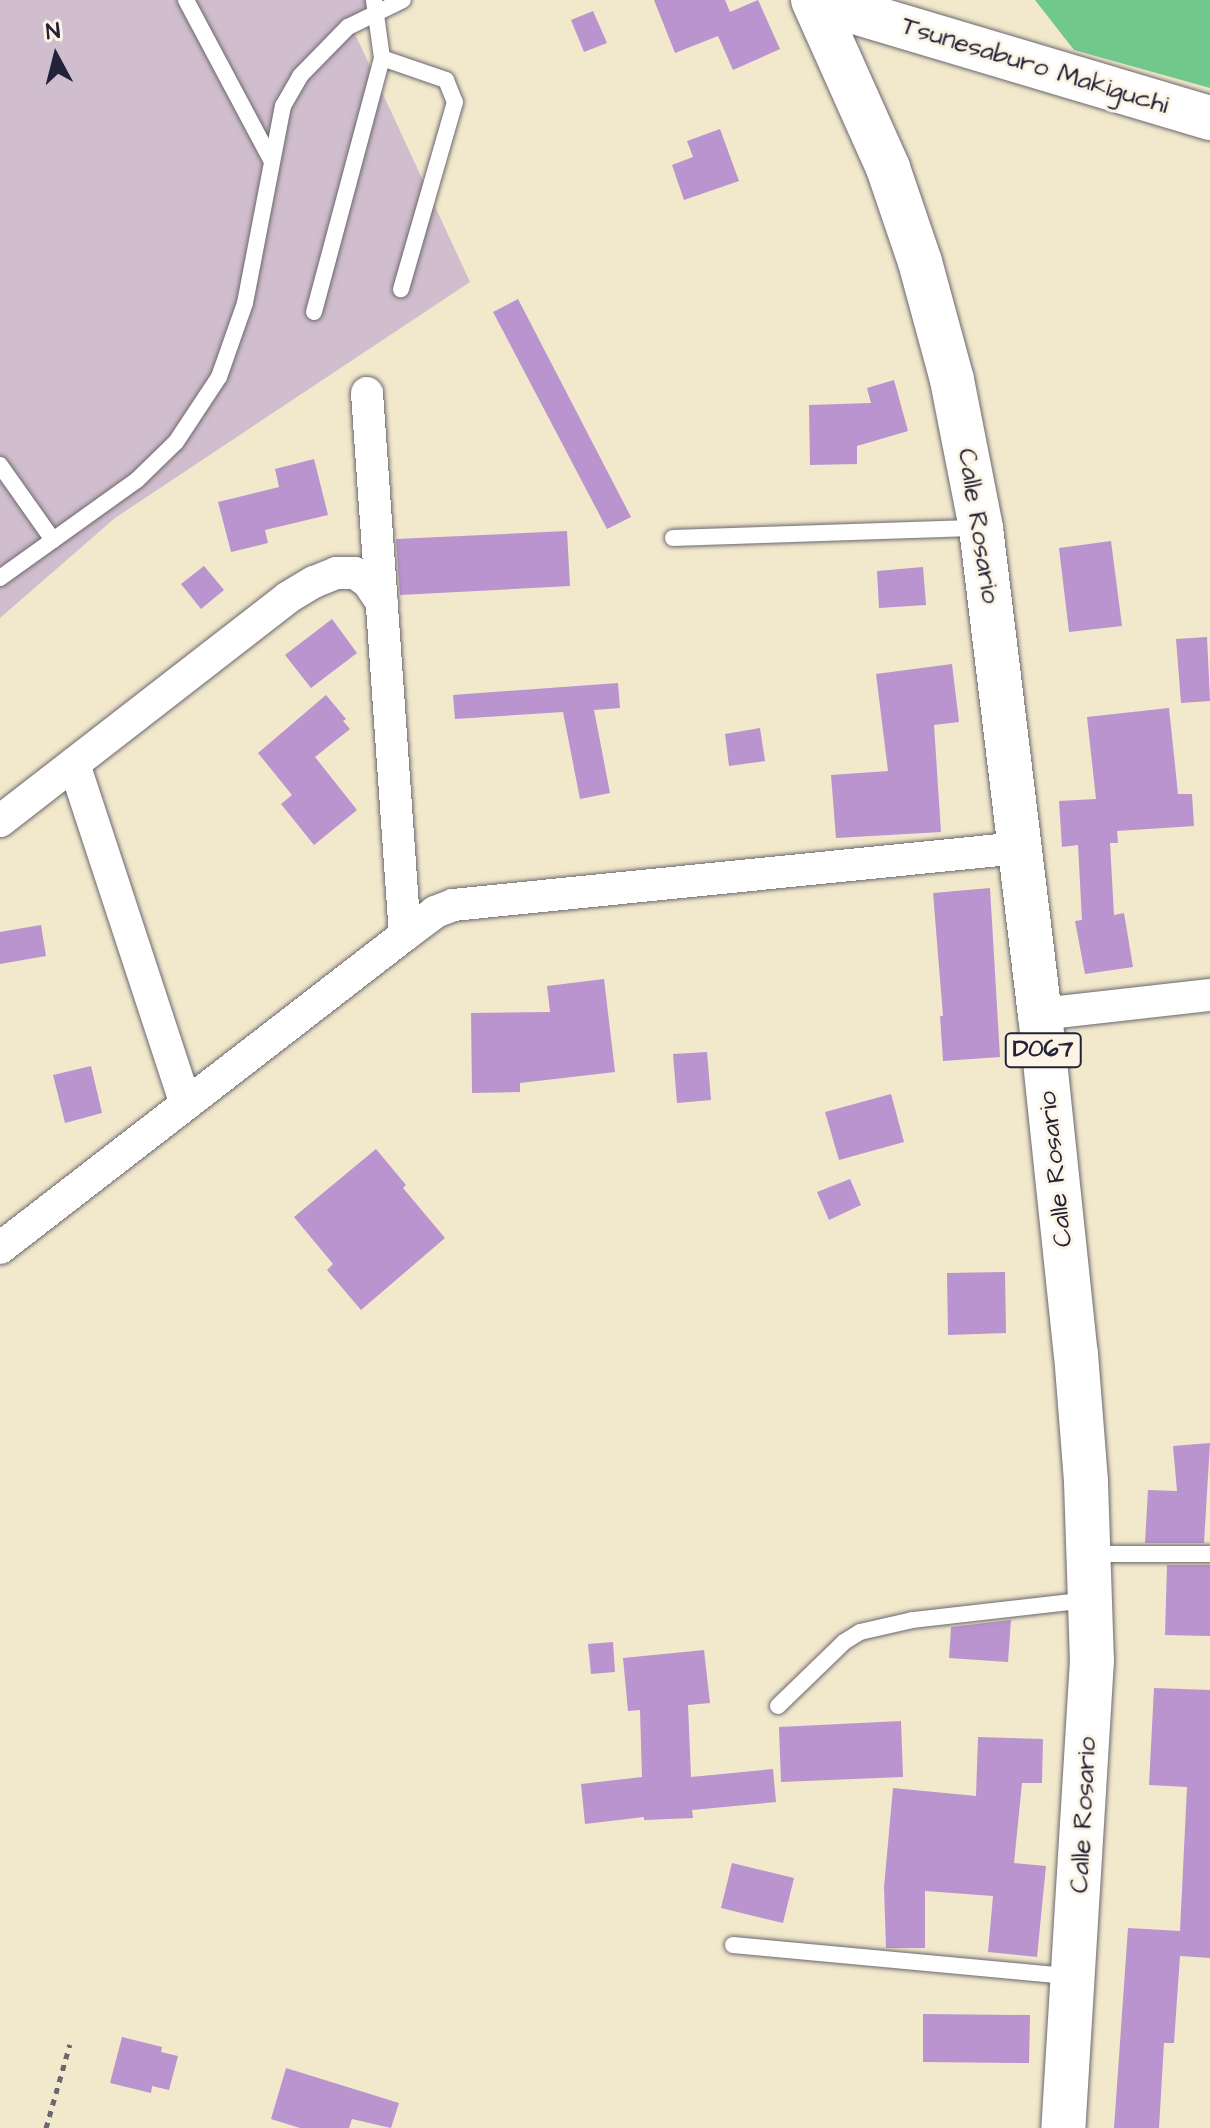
<!DOCTYPE html>
<html>
<head>
<meta charset="utf-8">
<style>
	body { margin:0 }
	#map { position:relative; width:1210px; height:2128px; overflow:hidden; background:#f2e8cc; font-family:"Architects Daughter",sans-serif }
	div>[style] { position:absolute }
	[style*='--x'] { left:calc(var(--x)*1px); top:calc(var(--y)*1px); width:calc(var(--w)*1px); rotate:calc(var(--a)*1deg) }
	.industrial>* { inset:0; background:#d0bdcd }
	.green>* { inset:0; background:#71c88d }
	.building>* { inset:0; background:#b994ce }
	.path>* { height:5px; margin-top:-2.5px; transform-origin:0; background:repeating-linear-gradient(90deg,#6b676e 0 6px,transparent 0 12px) }
	.roads { filter:drop-shadow(0 0 2px #6b676e) drop-shadow(0 0 2px #6b676e) }
	.lane>* { height:16px; margin:-8px; padding:0 8px; transform-origin:8px; border-radius:8px; background:#fff }
	.street>* { height:32px; margin:-16px; padding:0 16px; transform-origin:16px; border-radius:16px; background:#fff }
	.secondary>* { height:44px; margin:-22px; padding:0 22px; transform-origin:22px; border-radius:22px; background:#fff }
	.primary>* { height:44px; margin:-22px; padding:0 22px; transform-origin:22px; border-radius:22px; background:#fff }
	span { translate:-50% -50%; white-space:nowrap; text-align:center; line-height:1.15; -webkit-text-stroke:6px #fcf5e5; paint-order:stroke }
	.shield-label span { padding:2px 6px; background:#fcf5e5; border:2px solid; border-radius:6px; -webkit-text-stroke-width:0 }
	.shield-label { font-size:24px; color:#22223b; font-weight:700 }
	.street-label { font-size:26px; color:#22223b }
	.north { position:absolute; left:16px; top:16px; width:80px; height:80px; -webkit-text-stroke:6px #fcf5e5; paint-order:stroke; rotate:353deg; font-size:22px; font-weight:700; line-height:32px; text-align:center; color:#22223b }
	.north::after { content:''; display:block; margin:auto; width:28px; height:36px; background:#22223b; clip-path:polygon(50% 0,100% 100%,50% 72%,0 100%) }
</style>
</head>
<body>
<div id="map">
	<div class="industrial">
		<i style="clip-path:polygon(0 0,399px 0,350px 23px,470px 282px,115px 518px,0 618px)"></i>
	</div>
	<div class="green">
		<i style="clip-path:polygon(1035px 0,1210px 0,1210px 88px,1074px 50px)"></i>
	</div>
	<div class="building">
		<i style="clip-path:polygon(654px 0,725px 0,730px 12px,758px 0,780px 49px,733px 70px,718px 36px,675px 53px)"></i>
		<i style="clip-path:polygon(593px 11px,607px 43px,584px 52px,571px 20px)"></i>
		<i style="clip-path:polygon(720px 129px,739px 181px,684px 200px,672px 165px,693px 157px,687px 141px)"></i>
		<i style="clip-path:polygon(518px 299px,631px 517px,607px 529px,493px 312px)"></i>
		<i style="clip-path:polygon(894px 380px,908px 431px,857px 446px,857px 464px,810px 465px,809px 405px,871px 403px,867px 388px)"></i>
		<i style="clip-path:polygon(314px 459px,328px 515px,265px 530px,268px 543px,231px 552px,218px 502px,279px 487px,275px 469px)"></i>
		<i style="clip-path:polygon(567px 531px,570px 586px,400px 595px,396px 539px)"></i>
		<i style="clip-path:polygon(1111px 541px,1122px 626px,1069px 632px,1059px 548px)"></i>
		<i style="clip-path:polygon(204px 566px,224px 590px,201px 609px,181px 584px)"></i>
		<i style="clip-path:polygon(923px 567px,926px 605px,879px 608px,877px 571px)"></i>
		<i style="clip-path:polygon(332px 619px,357px 653px,311px 688px,285px 655px)"></i>
		<i style="clip-path:polygon(1207px 637px,1210px 701px,1181px 703px,1176px 639px)"></i>
		<i style="clip-path:polygon(952px 664px,959px 722px,934px 725px,941px 832px,836px 838px,831px 775px,888px 771px,876px 674px)"></i>
		<i style="clip-path:polygon(618px 683px,620px 708px,594px 710px,610px 793px,580px 799px,563px 712px,455px 719px,453px 695px)"></i>
		<i style="clip-path:polygon(326px 695px,346px 719px,343px 721px,350px 729px,315px 757px,357px 810px,314px 845px,281px 804px,292px 795px,258px 753px)"></i>
		<i style="clip-path:polygon(1169px 708px,1178px 794px,1192px 794px,1194px 826px,1117px 831px,1118px 843px,1110px 843px,1114px 915px,1124px 913px,1133px 967px,1085px 974px,1075px 921px,1082px 920px,1078px 845px,1062px 847px,1059px 801px,1096px 799px,1087px 717px)"></i>
		<i style="clip-path:polygon(760px 728px,765px 761px,729px 766px,725px 734px)"></i>
		<i style="clip-path:polygon(990px 888px,1000px 1057px,943px 1061px,940px 1016px,943px 1016px,933px 893px)"></i>
		<i style="clip-path:polygon(41px 925px,46px 956px,0 964px,0 932px)"></i>
		<i style="clip-path:polygon(604px 979px,615px 1072px,520px 1083px,520px 1092px,472px 1093px,471px 1013px,550px 1012px,547px 986px)"></i>
		<i style="clip-path:polygon(707px 1052px,711px 1100px,677px 1103px,673px 1054px)"></i>
		<i style="clip-path:polygon(91px 1066px,102px 1113px,65px 1123px,53px 1075px)"></i>
		<i style="clip-path:polygon(891px 1094px,904px 1142px,839px 1160px,825px 1112px)"></i>
		<i style="clip-path:polygon(376px 1149px,406px 1185px,403px 1188px,445px 1238px,361px 1310px,327px 1270px,333px 1264px,294px 1217px)"></i>
		<i style="clip-path:polygon(850px 1179px,861px 1205px,829px 1220px,817px 1192px)"></i>
		<i style="clip-path:polygon(1005px 1272px,1006px 1333px,948px 1335px,947px 1273px)"></i>
		<i style="clip-path:polygon(1210px 1443px,1204px 1543px,1145px 1543px,1148px 1490px,1177px 1491px,1173px 1446px)"></i>
		<i style="clip-path:polygon(1167px 1565px,1210px 1565px,1210px 1636px,1165px 1635px)"></i>
		<i style="clip-path:polygon(1011px 1620px,1008px 1662px,949px 1658px,951px 1627px)"></i>
		<i style="clip-path:polygon(613px 1642px,615px 1672px,591px 1674px,588px 1644px)"></i>
		<i style="clip-path:polygon(704px 1650px,710px 1703px,688px 1705px,691px 1777px,773px 1769px,776px 1802px,692px 1810px,693px 1818px,644px 1820px,644px 1817px,585px 1824px,581px 1784px,642px 1777px,640px 1710px,628px 1711px,623px 1658px)"></i>
		<i style="clip-path:polygon(1154px 1688px,1210px 1690px,1210px 1958px,1180px 1956px,1174px 2043px,1164px 2043px,1159px 2128px,1114px 2128px,1128px 1928px,1180px 1931px,1187px 1787px,1149px 1785px)"></i>
		<i style="clip-path:polygon(901px 1721px,903px 1777px,781px 1782px,779px 1727px)"></i>
		<i style="clip-path:polygon(978px 1737px,1043px 1739px,1042px 1783px,1022px 1783px,1014px 1863px,1046px 1866px,1037px 1957px,988px 1952px,993px 1896px,925px 1891px,925px 1948px,886px 1948px,884px 1887px,893px 1788px,976px 1796px)"></i>
		<i style="clip-path:polygon(732px 1863px,794px 1878px,783px 1923px,721px 1908px)"></i>
		<i style="clip-path:polygon(923px 2014px,1030px 2015px,1029px 2063px,923px 2062px)"></i>
		<i style="clip-path:polygon(122px 2037px,162px 2047px,161px 2052px,178px 2056px,169px 2090px,152px 2086px,151px 2093px,110px 2083px)"></i>
		<i style="clip-path:polygon(286px 2068px,399px 2103px,391px 2128px,352px 2119px,349px 2128px,300px 2128px,271px 2119px)"></i>
	</div>
	<div class="path">
		<i style="--x:46;--y:2128;--w:87;--a:-74.1"></i>
	</div>
	<div class="roads">
		<div class="lane">
			<i style="--x:186;--y:0;--w:179;--a:62"></i>
			<i style="--x:382;--y:58;--w:68;--a:19"></i>
			<i style="--x:446;--y:80;--w:24;--a:68"></i>
			<i style="--x:455;--y:102;--w:195;--a:106.1"></i>
			<i style="--x:314;--y:312;--w:263;--a:-75"></i>
			<i style="--x:382;--y:58;--w:59;--a:-97.9"></i>
			<i style="--x:0;--y:465;--w:92;--a:54.8"></i>
			<i style="--x:673;--y:538;--w:306;--a:-1.9"></i>
			<i style="--x:0;--y:578;--w:168;--a:-35.6"></i>
			<i style="--x:137;--y:480;--w:54;--a:-44.3"></i>
			<i style="--x:176;--y:442;--w:78;--a:-56.5"></i>
			<i style="--x:219;--y:377;--w:78;--a:-70.6"></i>
			<i style="--x:245;--y:303;--w:201;--a:-79.1"></i>
			<i style="--x:283;--y:106;--w:34;--a:-60"></i>
			<i style="--x:300;--y:76;--w:69;--a:-45.6"></i>
			<i style="--x:348;--y:27;--w:61;--a:-26.1"></i>
			<i style="--x:1092;--y:1554;--w:118;--a:0"></i>
			<i style="--x:778;--y:1706;--w:92;--a:-44.1"></i>
			<i style="--x:844;--y:1642;--w:19;--a:-32"></i>
			<i style="--x:860;--y:1632;--w:54;--a:-12.8"></i>
			<i style="--x:913;--y:1620;--w:176;--a:-6.5"></i>
			<i style="--x:733;--y:1945;--w:338;--a:5.3"></i>
		</div>
		<div class="street">
			<i style="--x:367;--y:393;--w:543;--a:85.99"></i>
			<i style="--x:74;--y:764;--w:358;--a:71.8"></i>
			<i style="--x:0;--y:821;--w:363;--a:-37.8"></i>
			<i style="--x:287;--y:598;--w:31;--a:-31"></i>
			<i style="--x:314;--y:582;--w:24;--a:-22"></i>
			<i style="--x:336;--y:573;--w:19;--a:0"></i>
			<i style="--x:355;--y:573;--w:16;--a:35"></i>
			<i style="--x:368;--y:582;--w:25;--a:56"></i>
			<i style="--x:1040;--y:1014;--w:171;--a:-6.4"></i>
			<i style="--x:0;--y:1248;--w:512;--a:-37.7"></i>
			<i style="--x:405;--y:935;--w:38;--a:-37"></i>
			<i style="--x:435;--y:912;--w:19;--a:-21"></i>
			<i style="--x:453;--y:905;--w:569;--a:-5.75"></i>
		</div>
		<div class="secondary">
			<i style="--x:814;--y:0;--w:413;--a:16.6"></i>
		</div>
		<div class="primary">
			<i style="--x:813;--y:0;--w:184;--a:65.9"></i>
			<i style="--x:888;--y:168;--w:99;--a:71.2"></i>
			<i style="--x:920;--y:262;--w:122;--a:74.8"></i>
			<i style="--x:952;--y:380;--w:151;--a:78.9"></i>
			<i style="--x:981;--y:528;--w:490;--a:83.1"></i>
			<i style="--x:1040;--y:1014;--w:342;--a:84"></i>
			<i style="--x:1076;--y:1354;--w:128;--a:85.5"></i>
			<i style="--x:1086;--y:1482;--w:178;--a:88.1"></i>
			<i style="--x:1092;--y:1660;--w:469;--a:93.5"></i>
		</div>
	</div>
	<div class="shield-label">
		<span style="left:1043px;top:1050px">D067</span>
	</div>
	<div class="street-label">
		<span style="left:1035px;top:66px;rotate:17deg">Tsunesaburo Makiguchi</span>
		<span style="left:978px;top:526px;rotate:81deg">Calle Rosario</span>
		<span style="left:1056px;top:1169px;rotate:-96deg">Calle Rosario</span>
		<span style="left:1084px;top:1815px;rotate:-87deg">Calle Rosario</span>
	</div>
	<div class="north">N</div>
</div>
</body>
</html>
